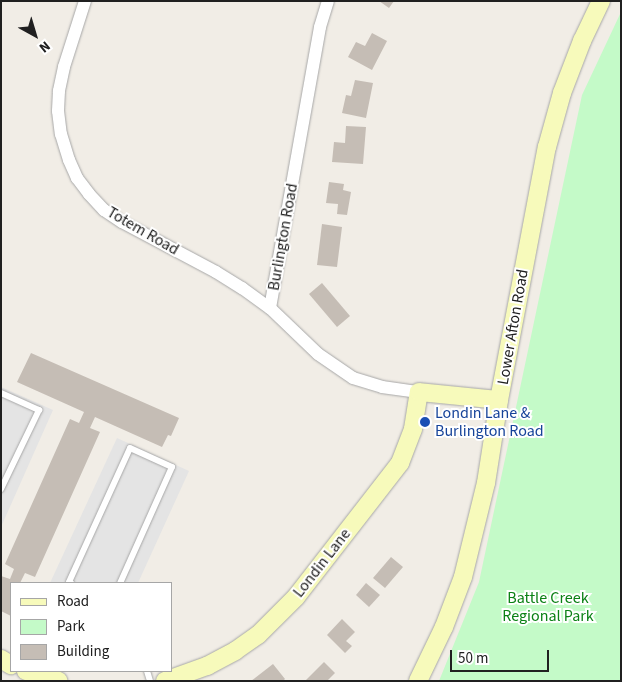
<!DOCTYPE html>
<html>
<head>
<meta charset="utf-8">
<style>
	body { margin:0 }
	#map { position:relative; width:622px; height:682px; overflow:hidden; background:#f1ede6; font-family:"Source Sans 3",sans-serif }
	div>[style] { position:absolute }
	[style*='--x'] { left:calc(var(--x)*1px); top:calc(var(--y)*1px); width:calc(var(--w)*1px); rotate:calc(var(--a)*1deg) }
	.park>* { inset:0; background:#c4fac8 }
	.parking>* { inset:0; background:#e4e4e4 }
	.building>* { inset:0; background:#c5bdb5 }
	.roads { filter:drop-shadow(0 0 1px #a7a7a7) drop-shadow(0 0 1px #a7a7a7) }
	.lane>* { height:6px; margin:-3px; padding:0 3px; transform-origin:3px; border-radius:3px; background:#fff }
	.street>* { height:12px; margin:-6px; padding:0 6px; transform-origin:6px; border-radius:6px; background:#fff }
	.secondary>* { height:18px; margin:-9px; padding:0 9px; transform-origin:9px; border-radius:9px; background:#f7fabb }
	.dots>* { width:14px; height:14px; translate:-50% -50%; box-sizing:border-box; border:2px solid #fff; border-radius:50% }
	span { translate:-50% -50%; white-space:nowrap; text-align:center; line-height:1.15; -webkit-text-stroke:4px #fff; paint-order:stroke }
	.street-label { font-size:16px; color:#202020 }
	.transit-label { font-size:16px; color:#164399 }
	.left { translate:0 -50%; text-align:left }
	.park-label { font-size:16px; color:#0b8115 }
	.frame { position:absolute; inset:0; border:2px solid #202020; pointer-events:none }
	.legend { position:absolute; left:10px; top:582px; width:162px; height:90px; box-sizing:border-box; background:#fff; border:1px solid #a6a6a6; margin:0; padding:6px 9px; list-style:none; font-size:15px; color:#202020 }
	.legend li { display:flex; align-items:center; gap:10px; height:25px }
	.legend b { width:25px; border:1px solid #a6a6a6 }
	.north { position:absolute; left:10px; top:10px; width:50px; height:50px; -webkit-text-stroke:4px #fff; paint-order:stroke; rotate:141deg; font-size:14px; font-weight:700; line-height:20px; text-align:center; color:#202020 }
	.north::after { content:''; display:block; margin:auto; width:18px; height:22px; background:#202020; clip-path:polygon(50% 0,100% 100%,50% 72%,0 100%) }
	.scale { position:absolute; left:450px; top:650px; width:99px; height:22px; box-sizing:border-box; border:2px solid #202020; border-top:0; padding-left:6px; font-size:15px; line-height:18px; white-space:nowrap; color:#202020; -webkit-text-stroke:4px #fff; paint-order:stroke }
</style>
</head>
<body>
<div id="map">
	<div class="park">
		<i style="clip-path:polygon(621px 12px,621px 681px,439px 681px,479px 582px,582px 95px)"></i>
	</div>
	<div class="parking">
		<i style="clip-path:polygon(1px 387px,53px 410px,1px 527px)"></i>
		<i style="clip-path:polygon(117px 438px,189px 471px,138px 583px,50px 583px)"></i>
	</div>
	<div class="building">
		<i style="clip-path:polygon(379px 1px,394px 1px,389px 8px)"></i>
		<i style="clip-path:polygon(372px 33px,387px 41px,372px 70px,348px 57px,356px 42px,365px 46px)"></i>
		<i style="clip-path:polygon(355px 80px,373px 83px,366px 118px,342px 113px,346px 95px,351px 96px)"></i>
		<i style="clip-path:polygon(346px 126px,366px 127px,363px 164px,332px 162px,334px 142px,345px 143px)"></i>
		<i style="clip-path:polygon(329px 182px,344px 184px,343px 190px,351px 192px,347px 215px,337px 214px,338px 204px,326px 203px)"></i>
		<i style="clip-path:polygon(322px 224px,342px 227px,337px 267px,317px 265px)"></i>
		<i style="clip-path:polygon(322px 283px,350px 316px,337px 327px,309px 294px)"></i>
		<i style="clip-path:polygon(31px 353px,179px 418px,171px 436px,168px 435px,162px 447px,95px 417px,90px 428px,100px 432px,35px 577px,25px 573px,20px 583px,11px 583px,11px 616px,1px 611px,1px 576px,10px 579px,14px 569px,5px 564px,70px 419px,79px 423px,84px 412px,17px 382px)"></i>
		<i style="clip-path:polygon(391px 557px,403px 567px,385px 588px,373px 578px)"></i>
		<i style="clip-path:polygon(366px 583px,380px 595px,369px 607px,356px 595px)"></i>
		<i style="clip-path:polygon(342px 619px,355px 632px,346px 641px,352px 646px,345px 653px,327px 635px)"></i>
		<i style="clip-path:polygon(324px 662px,335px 673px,327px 681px,305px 681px)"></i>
		<i style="clip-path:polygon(273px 664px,285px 679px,283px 681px,251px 681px)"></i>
	</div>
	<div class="roads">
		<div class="lane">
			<i style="--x:1;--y:393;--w:42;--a:24.1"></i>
			<i style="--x:39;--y:410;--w:88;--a:115.7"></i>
			<i style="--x:71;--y:583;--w:2;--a:-153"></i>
			<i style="--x:69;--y:582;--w:147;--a:-65.5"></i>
			<i style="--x:130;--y:448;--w:46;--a:24.3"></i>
			<i style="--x:172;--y:467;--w:127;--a:114.1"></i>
			<i style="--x:147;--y:671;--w:10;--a:73"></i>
		</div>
		<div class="street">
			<i style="--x:85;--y:1;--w:69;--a:107.7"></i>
			<i style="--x:64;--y:67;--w:25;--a:102"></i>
			<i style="--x:59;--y:91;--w:20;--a:93"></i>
			<i style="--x:58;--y:111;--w:23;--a:83"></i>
			<i style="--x:61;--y:134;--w:27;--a:73"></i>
			<i style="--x:69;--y:160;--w:20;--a:66"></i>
			<i style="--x:77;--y:178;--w:20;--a:53"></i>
			<i style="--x:89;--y:194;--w:22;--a:47"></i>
			<i style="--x:104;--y:210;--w:22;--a:34"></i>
			<i style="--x:122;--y:222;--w:106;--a:28"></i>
			<i style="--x:216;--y:272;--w:31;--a:32"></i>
			<i style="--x:242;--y:288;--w:34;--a:36"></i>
			<i style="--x:270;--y:308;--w:66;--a:43.8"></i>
			<i style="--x:318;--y:354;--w:42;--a:34.4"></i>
			<i style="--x:353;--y:378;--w:30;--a:17"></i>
			<i style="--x:382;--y:387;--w:37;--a:8"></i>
			<i style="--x:270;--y:308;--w:285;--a:-79.9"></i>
			<i style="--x:320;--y:27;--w:27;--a:-73"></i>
		</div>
		<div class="secondary">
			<i style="--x:1;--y:659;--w:12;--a:31"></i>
			<i style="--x:26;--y:671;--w:34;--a:17"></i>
			<i style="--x:165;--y:681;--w:45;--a:-19.7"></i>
			<i style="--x:207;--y:666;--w:32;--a:-28"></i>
			<i style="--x:235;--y:651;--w:28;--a:-35"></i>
			<i style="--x:258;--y:635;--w:54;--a:-45"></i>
			<i style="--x:296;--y:597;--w:170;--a:-52.2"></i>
			<i style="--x:400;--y:463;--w:36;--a:-69"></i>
			<i style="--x:413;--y:429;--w:37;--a:-81"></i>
			<i style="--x:419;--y:392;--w:80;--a:5.7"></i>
			<i style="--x:418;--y:681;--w:60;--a:-64.3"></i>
			<i style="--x:444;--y:627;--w:53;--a:-69.2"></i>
			<i style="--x:463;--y:577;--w:97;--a:-76.3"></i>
			<i style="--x:486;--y:483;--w:84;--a:-81.1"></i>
			<i style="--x:499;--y:400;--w:258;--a:-79.3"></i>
			<i style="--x:547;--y:147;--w:56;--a:-74.5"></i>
			<i style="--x:562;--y:93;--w:56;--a:-69"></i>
			<i style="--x:582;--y:41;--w:44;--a:-64.6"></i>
		</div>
	</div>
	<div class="dots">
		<i style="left:425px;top:422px;background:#1a4fb4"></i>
	</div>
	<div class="street-label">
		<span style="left:143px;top:231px;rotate:30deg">Totem Road</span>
		<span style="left:283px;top:237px;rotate:-80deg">Burlington Road</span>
		<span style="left:513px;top:327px;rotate:-80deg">Lower Afton Road</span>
		<span style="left:322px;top:563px;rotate:-52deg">Londin Lane</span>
	</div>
	<div class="transit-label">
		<span class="left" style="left:435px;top:422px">Londin Lane &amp;<br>Burlington Road</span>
	</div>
	<div class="park-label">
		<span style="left:548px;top:607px">Battle Creek<br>Regional Park</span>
	</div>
	<div class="frame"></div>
	<ul class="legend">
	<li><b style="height:6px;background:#f7fabb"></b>Road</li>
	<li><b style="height:14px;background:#c4fac8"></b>Park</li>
	<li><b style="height:14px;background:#c5bdb5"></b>Building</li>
	</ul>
	<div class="north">N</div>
	<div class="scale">50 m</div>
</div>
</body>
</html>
